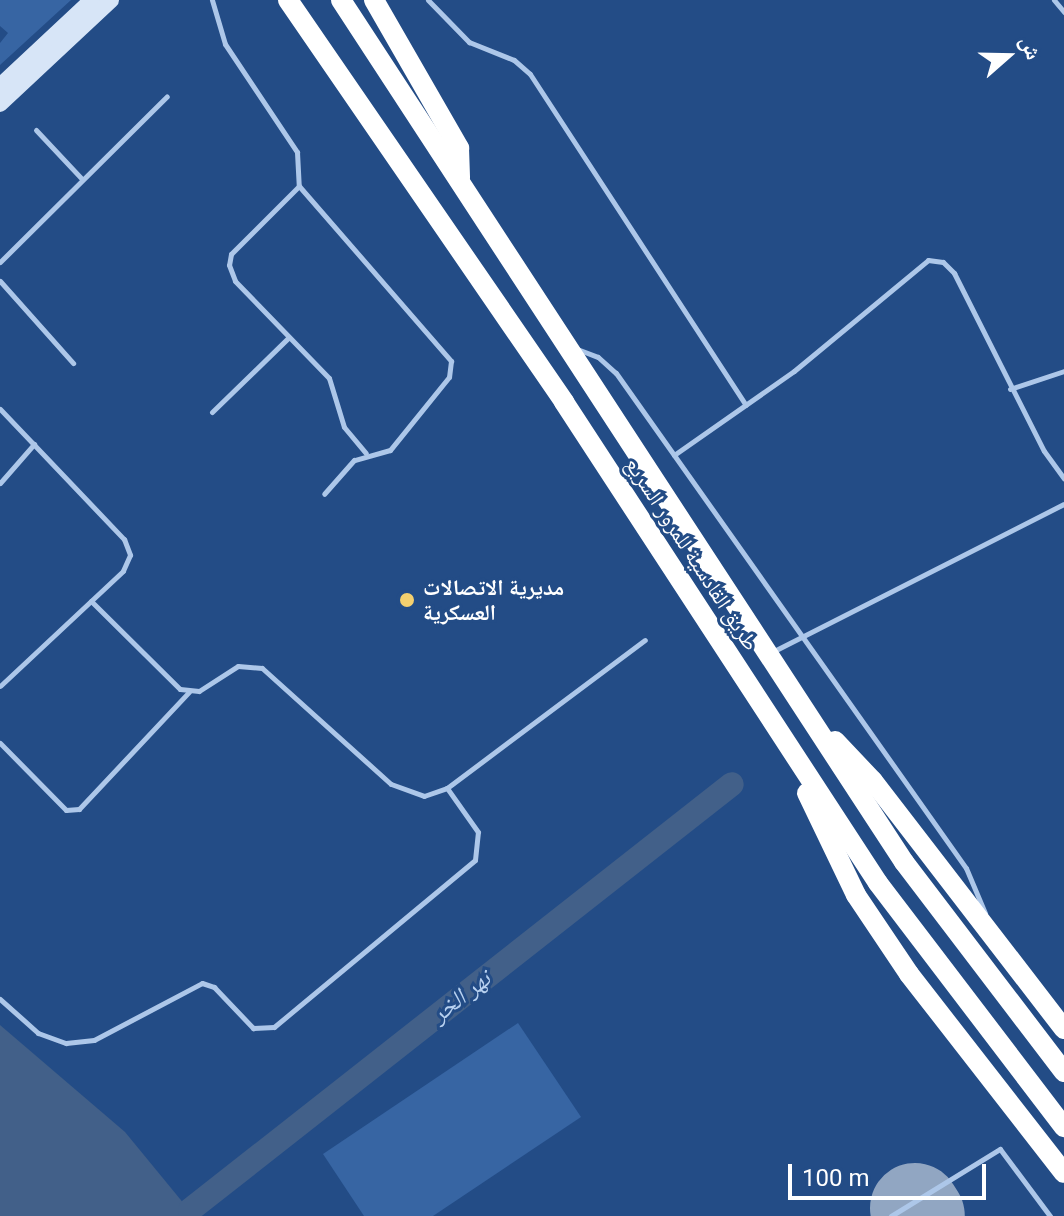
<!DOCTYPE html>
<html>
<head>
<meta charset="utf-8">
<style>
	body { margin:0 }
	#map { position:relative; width:1064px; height:1216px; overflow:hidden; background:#234c86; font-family:Roboto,"Noto Naskh Arabic",sans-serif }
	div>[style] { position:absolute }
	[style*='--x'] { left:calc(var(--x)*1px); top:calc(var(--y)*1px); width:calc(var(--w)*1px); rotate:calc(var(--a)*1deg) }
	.green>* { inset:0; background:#3765a3 }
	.water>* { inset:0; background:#426089 }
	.river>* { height:24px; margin:-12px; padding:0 12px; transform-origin:12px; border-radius:12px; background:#426089 }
	.runway>* { height:90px; margin:-45px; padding:0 45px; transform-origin:45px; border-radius:45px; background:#91a6c2 }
	.service>* { height:5px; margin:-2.5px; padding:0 2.5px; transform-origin:2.5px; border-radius:2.5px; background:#adc7e9 }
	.secondary>* { height:16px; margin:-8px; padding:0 8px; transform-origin:8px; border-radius:8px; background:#d7e5f7 }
	.motorway>* { height:20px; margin:-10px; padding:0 10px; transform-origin:10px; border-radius:10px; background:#fff }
	.dots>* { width:22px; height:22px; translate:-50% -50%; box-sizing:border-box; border:4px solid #234c86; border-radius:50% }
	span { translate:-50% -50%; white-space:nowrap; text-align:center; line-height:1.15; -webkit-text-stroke:6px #234c86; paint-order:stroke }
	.street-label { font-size:22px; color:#fff }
	.poi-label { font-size:22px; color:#fff; font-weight:700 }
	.left { translate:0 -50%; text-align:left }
	.water-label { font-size:24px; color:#b8d1f0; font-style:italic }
	.north { position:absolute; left:968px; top:16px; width:80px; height:80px; -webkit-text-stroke:6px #234c86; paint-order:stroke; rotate:70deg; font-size:22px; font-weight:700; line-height:32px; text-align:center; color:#fff }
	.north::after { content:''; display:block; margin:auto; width:28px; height:36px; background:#fff; clip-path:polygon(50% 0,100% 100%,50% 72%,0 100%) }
	.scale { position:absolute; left:788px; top:1164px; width:198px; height:36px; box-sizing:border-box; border:4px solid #fff; border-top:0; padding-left:10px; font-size:24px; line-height:28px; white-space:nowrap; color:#fff; -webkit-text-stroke:6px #234c86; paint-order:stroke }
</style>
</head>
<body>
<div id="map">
	<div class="green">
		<i style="clip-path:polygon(0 0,71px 0,0 65px,0 43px,8px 33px,0 26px)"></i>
		<i style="clip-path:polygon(518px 1023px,581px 1117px,433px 1216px,364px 1216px,323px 1154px)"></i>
	</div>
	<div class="water">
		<i style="clip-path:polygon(0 1025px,125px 1132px,194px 1216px,0 1216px)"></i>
	</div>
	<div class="river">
		<i style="--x:190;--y:1210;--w:689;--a:-38.17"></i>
	</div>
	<div class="runway">
		<i style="--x:915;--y:1208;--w:9;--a:58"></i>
	</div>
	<div class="service">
		<i style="--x:212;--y:0;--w:46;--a:73.5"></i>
		<i style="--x:225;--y:44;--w:130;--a:56.3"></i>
		<i style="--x:297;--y:152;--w:34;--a:87"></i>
		<i style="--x:299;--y:186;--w:232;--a:49"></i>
		<i style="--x:451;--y:361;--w:16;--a:97"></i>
		<i style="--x:449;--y:377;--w:94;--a:128.9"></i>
		<i style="--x:390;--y:450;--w:37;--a:164"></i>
		<i style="--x:354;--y:460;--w:45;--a:131.4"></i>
		<i style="--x:428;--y:0;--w:59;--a:45.7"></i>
		<i style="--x:469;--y:42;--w:48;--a:21.8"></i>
		<i style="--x:514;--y:60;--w:21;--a:41"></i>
		<i style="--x:530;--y:74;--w:395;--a:56.9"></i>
		<i style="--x:1054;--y:0;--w:16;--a:50"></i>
		<i style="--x:36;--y:130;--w:67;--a:46.8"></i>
		<i style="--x:299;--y:186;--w:96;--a:135"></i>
		<i style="--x:231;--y:254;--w:11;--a:100"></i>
		<i style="--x:229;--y:265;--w:17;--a:69"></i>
		<i style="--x:235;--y:281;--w:135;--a:45.9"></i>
		<i style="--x:329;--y:378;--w:51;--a:73"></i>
		<i style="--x:344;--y:427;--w:34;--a:50"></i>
		<i style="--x:0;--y:262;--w:235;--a:-44.8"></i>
		<i style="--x:0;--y:281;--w:110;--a:48.3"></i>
		<i style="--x:577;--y:349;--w:22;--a:21"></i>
		<i style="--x:598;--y:357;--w:24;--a:42"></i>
		<i style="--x:616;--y:373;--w:606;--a:54.74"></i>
		<i style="--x:966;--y:868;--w:49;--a:67.1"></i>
		<i style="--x:1010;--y:389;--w:57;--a:-18.4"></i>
		<i style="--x:0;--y:409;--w:180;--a:46.4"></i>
		<i style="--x:124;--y:539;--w:17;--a:69"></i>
		<i style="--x:130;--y:555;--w:17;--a:114"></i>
		<i style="--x:123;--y:571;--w:168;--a:136.9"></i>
		<i style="--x:212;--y:412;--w:107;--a:-44.2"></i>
		<i style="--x:674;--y:455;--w:146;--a:-35"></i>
		<i style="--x:794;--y:371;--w:174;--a:-39.6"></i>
		<i style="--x:928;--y:260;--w:15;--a:8"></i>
		<i style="--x:943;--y:262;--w:16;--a:45"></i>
		<i style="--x:954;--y:273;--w:199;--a:63.2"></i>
		<i style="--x:1044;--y:451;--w:34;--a:54"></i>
		<i style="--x:0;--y:483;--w:52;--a:-48.9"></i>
		<i style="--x:91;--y:601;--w:125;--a:44.7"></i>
		<i style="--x:180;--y:689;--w:19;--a:6"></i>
		<i style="--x:199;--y:691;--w:46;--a:-32.7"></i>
		<i style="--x:238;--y:666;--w:24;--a:5"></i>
		<i style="--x:262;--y:668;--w:173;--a:42"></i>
		<i style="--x:391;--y:784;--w:35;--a:20"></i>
		<i style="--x:424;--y:796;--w:24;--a:-19"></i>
		<i style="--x:447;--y:788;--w:247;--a:-36.8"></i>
		<i style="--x:772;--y:652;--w:327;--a:-26.9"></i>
		<i style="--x:0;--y:743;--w:94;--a:45.4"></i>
		<i style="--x:66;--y:810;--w:13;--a:-4"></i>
		<i style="--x:79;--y:809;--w:161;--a:-46.8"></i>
		<i style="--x:0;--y:999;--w:51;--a:41.8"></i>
		<i style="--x:38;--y:1033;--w:30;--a:20"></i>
		<i style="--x:66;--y:1043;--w:28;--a:-6"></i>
		<i style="--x:94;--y:1040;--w:122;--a:-27.8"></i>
		<i style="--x:202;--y:983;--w:13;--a:18"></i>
		<i style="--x:214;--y:987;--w:57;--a:46.4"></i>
		<i style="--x:253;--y:1028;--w:21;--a:-3"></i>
		<i style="--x:274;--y:1027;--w:261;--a:-39.7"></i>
		<i style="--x:475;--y:860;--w:28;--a:-84"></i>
		<i style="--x:478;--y:832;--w:54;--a:-125.2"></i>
		<i style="--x:891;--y:1216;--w:128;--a:-31.6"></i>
		<i style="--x:1000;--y:1149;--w:84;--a:53.3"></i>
	</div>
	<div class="secondary">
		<i style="--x:0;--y:86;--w:126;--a:-43.1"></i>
		<i style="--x:0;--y:104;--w:152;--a:-43.1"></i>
	</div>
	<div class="motorway">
		<i style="--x:288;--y:0;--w:488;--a:55.5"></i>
		<i style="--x:564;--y:402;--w:574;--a:56.86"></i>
		<i style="--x:878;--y:883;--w:307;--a:52.7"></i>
		<i style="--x:341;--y:0;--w:1030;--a:56.85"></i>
		<i style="--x:904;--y:862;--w:264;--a:52.7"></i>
		<i style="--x:374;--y:0;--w:171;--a:60.1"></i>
		<i style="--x:459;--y:148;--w:30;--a:88"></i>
		<i style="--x:835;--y:741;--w:55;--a:46.5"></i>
		<i style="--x:873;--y:781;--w:313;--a:52.4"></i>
		<i style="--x:807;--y:793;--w:113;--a:64.3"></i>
		<i style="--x:856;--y:895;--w:95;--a:56.1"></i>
		<i style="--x:909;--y:974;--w:252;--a:52.1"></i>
	</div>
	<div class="dots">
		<i style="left:407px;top:600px;background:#f4d06f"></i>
	</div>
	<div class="street-label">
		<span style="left:692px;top:554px;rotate:57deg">طريق القادسية للمرور السريع</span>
	</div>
	<div class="poi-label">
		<span class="left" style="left:423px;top:600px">مديرية الاتصالات<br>العسكرية</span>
	</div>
	<div class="water-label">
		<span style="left:461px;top:997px;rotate:-38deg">نهر الخر</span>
	</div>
	<div class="north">ش</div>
	<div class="scale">100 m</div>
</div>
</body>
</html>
